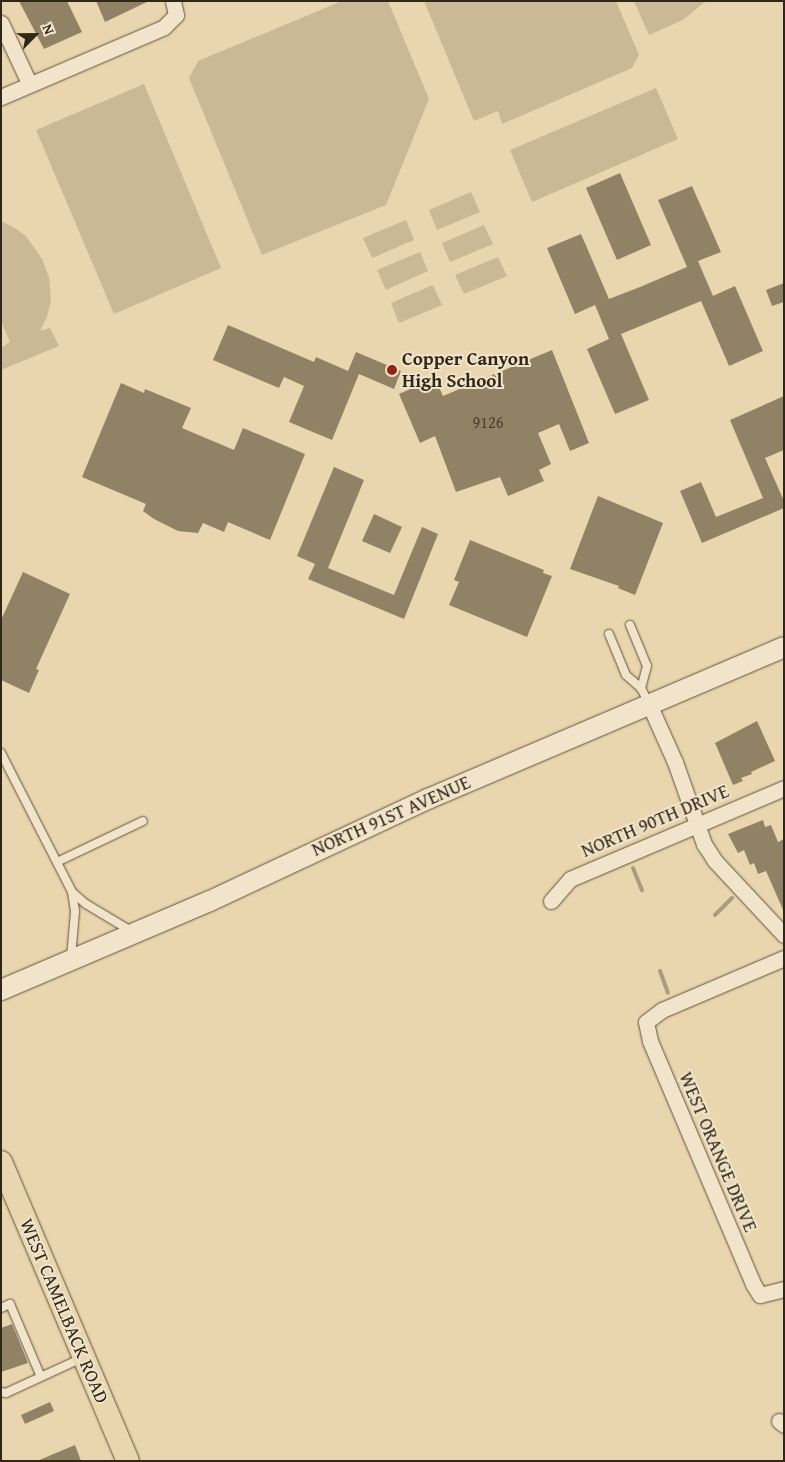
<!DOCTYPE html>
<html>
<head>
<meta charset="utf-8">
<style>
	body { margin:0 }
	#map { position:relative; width:785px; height:1462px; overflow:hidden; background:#ead6ae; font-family:"Gentium Book Plus",serif }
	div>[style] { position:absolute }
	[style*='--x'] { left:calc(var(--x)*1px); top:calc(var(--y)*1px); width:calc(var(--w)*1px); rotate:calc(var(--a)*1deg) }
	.green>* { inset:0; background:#cbb895 }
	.stream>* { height:4px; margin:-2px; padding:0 2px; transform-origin:2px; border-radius:2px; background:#ab9a7b }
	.building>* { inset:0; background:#918266 }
	.roads { filter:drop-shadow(0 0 1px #5f533e) drop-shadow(0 0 1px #5f533e) }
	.service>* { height:8px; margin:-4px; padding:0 4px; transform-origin:4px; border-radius:4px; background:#f1e4ca }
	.minor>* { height:15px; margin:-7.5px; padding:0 7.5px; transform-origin:7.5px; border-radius:7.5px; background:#f1e4ca }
	.secondary>* { height:20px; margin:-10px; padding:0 10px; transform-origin:10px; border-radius:10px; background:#f1e4ca }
	.primary>* { height:22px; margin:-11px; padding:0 11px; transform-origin:11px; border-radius:11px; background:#ead6ae }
	.dots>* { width:14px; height:14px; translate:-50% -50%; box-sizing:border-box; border:2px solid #f1e4ca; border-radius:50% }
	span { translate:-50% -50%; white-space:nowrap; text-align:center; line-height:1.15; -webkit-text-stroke:4px #f1e4ca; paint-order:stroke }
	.number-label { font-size:16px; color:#493e2c }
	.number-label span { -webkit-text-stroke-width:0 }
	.poi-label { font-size:19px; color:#312719; font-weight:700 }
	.left { translate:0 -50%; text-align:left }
	.street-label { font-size:19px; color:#312719 }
	.frame { position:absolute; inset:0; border:2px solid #312719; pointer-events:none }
	.north { position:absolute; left:10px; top:10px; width:50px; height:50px; -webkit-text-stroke:4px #f1e4ca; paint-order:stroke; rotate:67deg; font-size:14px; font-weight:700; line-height:20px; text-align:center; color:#312719 }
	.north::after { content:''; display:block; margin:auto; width:18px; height:22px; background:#312719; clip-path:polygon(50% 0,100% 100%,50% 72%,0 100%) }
</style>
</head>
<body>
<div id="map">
	<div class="green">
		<i style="clip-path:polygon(342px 1px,388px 1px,429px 99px,386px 205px,262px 255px,189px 78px,198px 61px)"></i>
		<i style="clip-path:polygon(424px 1px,616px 1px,639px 55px,632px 68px,502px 124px,498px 111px,474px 121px)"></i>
		<i style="clip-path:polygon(634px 1px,706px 1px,683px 20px,649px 35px)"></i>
		<i style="clip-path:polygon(144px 84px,221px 268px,114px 314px,36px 130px)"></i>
		<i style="clip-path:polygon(656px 88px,678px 139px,532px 202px,510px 150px)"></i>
		<i style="clip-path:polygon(471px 192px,480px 212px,437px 230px,429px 210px)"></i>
		<i style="clip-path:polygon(406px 220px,414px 240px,372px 258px,363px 238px)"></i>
		<i style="clip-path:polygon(1px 221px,13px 227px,26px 236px,42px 259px,49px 277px,51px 301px,47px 317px,40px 331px,50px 328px,59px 346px,1px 370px,1px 348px,10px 342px,1px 321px)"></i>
		<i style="clip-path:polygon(484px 225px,493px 244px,450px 262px,442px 243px)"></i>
		<i style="clip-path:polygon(420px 252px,428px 271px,386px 290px,377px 270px)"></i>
		<i style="clip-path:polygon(498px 257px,507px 276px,464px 294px,455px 275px)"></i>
		<i style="clip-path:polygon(433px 285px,442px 305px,399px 323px,391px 303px)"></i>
	</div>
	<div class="stream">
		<i style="--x:633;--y:868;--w:24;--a:68"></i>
		<i style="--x:715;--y:915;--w:24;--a:-45"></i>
		<i style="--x:660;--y:971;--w:23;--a:70"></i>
	</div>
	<div class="building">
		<i style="clip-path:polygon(19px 1px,67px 1px,82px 32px,44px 49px)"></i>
		<i style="clip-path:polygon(96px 1px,149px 1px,105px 22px)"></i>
		<i style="clip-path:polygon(620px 173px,651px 245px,617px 260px,586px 188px)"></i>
		<i style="clip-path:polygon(692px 186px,721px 252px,698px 261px,713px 296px,735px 286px,763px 351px,729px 366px,701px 301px,621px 334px,649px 400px,615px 414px,587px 349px,609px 339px,595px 305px,575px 314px,547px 248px,581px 234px,609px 299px,640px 287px,687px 267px,658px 200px)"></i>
		<i style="clip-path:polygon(784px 283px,784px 302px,772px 306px,766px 290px)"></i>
		<i style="clip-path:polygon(228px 325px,314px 362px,316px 357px,348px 371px,356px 352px,401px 371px,394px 389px,359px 374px,332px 440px,289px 422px,304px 386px,284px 377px,279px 388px,213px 360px)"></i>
		<i style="clip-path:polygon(552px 350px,589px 443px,570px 451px,559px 424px,538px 433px,551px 464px,539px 470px,544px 481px,508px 496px,500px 477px,456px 492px,435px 436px,420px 443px,399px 394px,435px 378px,443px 396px)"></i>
		<i style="clip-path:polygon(121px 383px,144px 393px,145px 389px,191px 408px,182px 428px,234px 450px,243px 428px,305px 454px,270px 540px,228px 522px,224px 532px,203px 523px,198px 533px,178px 531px,154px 519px,143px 511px,146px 504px,82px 477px)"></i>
		<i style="clip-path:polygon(784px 396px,784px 450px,765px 458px,784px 501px,784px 508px,702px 543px,680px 491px,701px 482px,716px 517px,763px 498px,730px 420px)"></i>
		<i style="clip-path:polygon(334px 467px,364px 480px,328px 568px,394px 595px,422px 527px,438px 534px,404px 619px,308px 579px,315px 564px,297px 556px)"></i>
		<i style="clip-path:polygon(598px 496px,663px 523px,635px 595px,618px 588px,619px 586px,570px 569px)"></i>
		<i style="clip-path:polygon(374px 514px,402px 527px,390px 553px,362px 541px)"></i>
		<i style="clip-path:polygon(470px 540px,544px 570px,543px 573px,552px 576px,527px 637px,449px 605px,459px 582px,454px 580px)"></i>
		<i style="clip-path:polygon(23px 572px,70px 594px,36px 669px,39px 670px,29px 693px,1px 680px,1px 620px)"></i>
		<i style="clip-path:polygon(757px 721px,775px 761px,751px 772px,752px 774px,741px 778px,743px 781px,733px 785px,715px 743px)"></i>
		<i style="clip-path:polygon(763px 820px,765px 827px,771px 825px,778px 842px,784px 839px,784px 912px,766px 871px,758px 874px,754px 863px,750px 865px,744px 850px,738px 853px,728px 834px)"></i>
		<i style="clip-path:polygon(12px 1324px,28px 1363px,1px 1372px,1px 1328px)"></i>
		<i style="clip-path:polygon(50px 1402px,54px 1411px,25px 1424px,21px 1415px)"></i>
		<i style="clip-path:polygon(75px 1445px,81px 1461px,37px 1461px)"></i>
	</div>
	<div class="roads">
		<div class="service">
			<i style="--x:630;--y:625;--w:44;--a:67.5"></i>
			<i style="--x:647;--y:666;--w:23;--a:105"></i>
			<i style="--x:609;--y:634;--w:44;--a:67.5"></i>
			<i style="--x:626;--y:675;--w:20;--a:41"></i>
			<i style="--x:641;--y:688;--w:18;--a:63"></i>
			<i style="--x:1;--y:753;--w:156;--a:62.9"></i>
			<i style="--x:57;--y:862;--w:95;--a:-25.5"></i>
			<i style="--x:71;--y:958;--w:47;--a:-85.1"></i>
			<i style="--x:75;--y:911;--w:19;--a:-99"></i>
			<i style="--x:72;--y:892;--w:18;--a:41"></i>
			<i style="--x:86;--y:904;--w:52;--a:31"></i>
			<i style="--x:1;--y:1308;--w:10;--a:-24"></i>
			<i style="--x:10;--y:1304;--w:79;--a:67"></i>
			<i style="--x:1;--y:1392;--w:5;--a:11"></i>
			<i style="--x:6;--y:1393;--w:84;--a:-24.7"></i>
		</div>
		<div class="minor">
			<i style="--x:1;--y:23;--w:68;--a:64.9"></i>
			<i style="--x:1;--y:97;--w:177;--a:-23.2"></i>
			<i style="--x:164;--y:27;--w:17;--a:-45"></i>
			<i style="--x:176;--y:15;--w:14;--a:-102"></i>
			<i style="--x:649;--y:704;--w:64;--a:65.9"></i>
			<i style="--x:675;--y:762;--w:87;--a:70.5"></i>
			<i style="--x:704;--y:844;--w:20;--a:57"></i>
			<i style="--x:715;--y:861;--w:101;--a:47"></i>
			<i style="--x:551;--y:901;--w:29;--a:-49"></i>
			<i style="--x:570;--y:879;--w:233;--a:-23"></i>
			<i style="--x:784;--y:958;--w:133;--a:156.9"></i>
			<i style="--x:662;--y:1010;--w:20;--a:143"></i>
			<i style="--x:646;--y:1022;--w:19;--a:78"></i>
			<i style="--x:650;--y:1041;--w:264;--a:67"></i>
			<i style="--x:753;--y:1284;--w:13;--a:58"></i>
			<i style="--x:760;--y:1295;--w:25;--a:-14"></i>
			<i style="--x:779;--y:1421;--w:6;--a:39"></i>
		</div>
		<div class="secondary">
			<i style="--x:1;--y:990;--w:227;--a:-23.1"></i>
			<i style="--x:210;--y:901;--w:241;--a:-25.1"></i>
			<i style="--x:428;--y:799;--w:387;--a:-23.1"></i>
		</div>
		<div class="primary">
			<i style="--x:1;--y:1162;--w:325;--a:67"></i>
		</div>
	</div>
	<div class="dots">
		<i style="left:392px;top:370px;background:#8f2418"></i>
	</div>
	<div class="number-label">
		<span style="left:488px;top:422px">9126</span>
	</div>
	<div class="poi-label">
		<span class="left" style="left:402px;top:370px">Copper Canyon<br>High School</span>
	</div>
	<div class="street-label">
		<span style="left:391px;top:816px;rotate:-24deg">NORTH 91ST AVENUE</span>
		<span style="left:655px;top:821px;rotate:-23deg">NORTH 90TH DRIVE</span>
		<span style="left:718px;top:1152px;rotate:67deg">WEST ORANGE DRIVE</span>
		<span style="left:64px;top:1311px;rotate:67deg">WEST CAMELBACK ROAD</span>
	</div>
	<div class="frame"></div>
	<div class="north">N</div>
</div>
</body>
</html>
